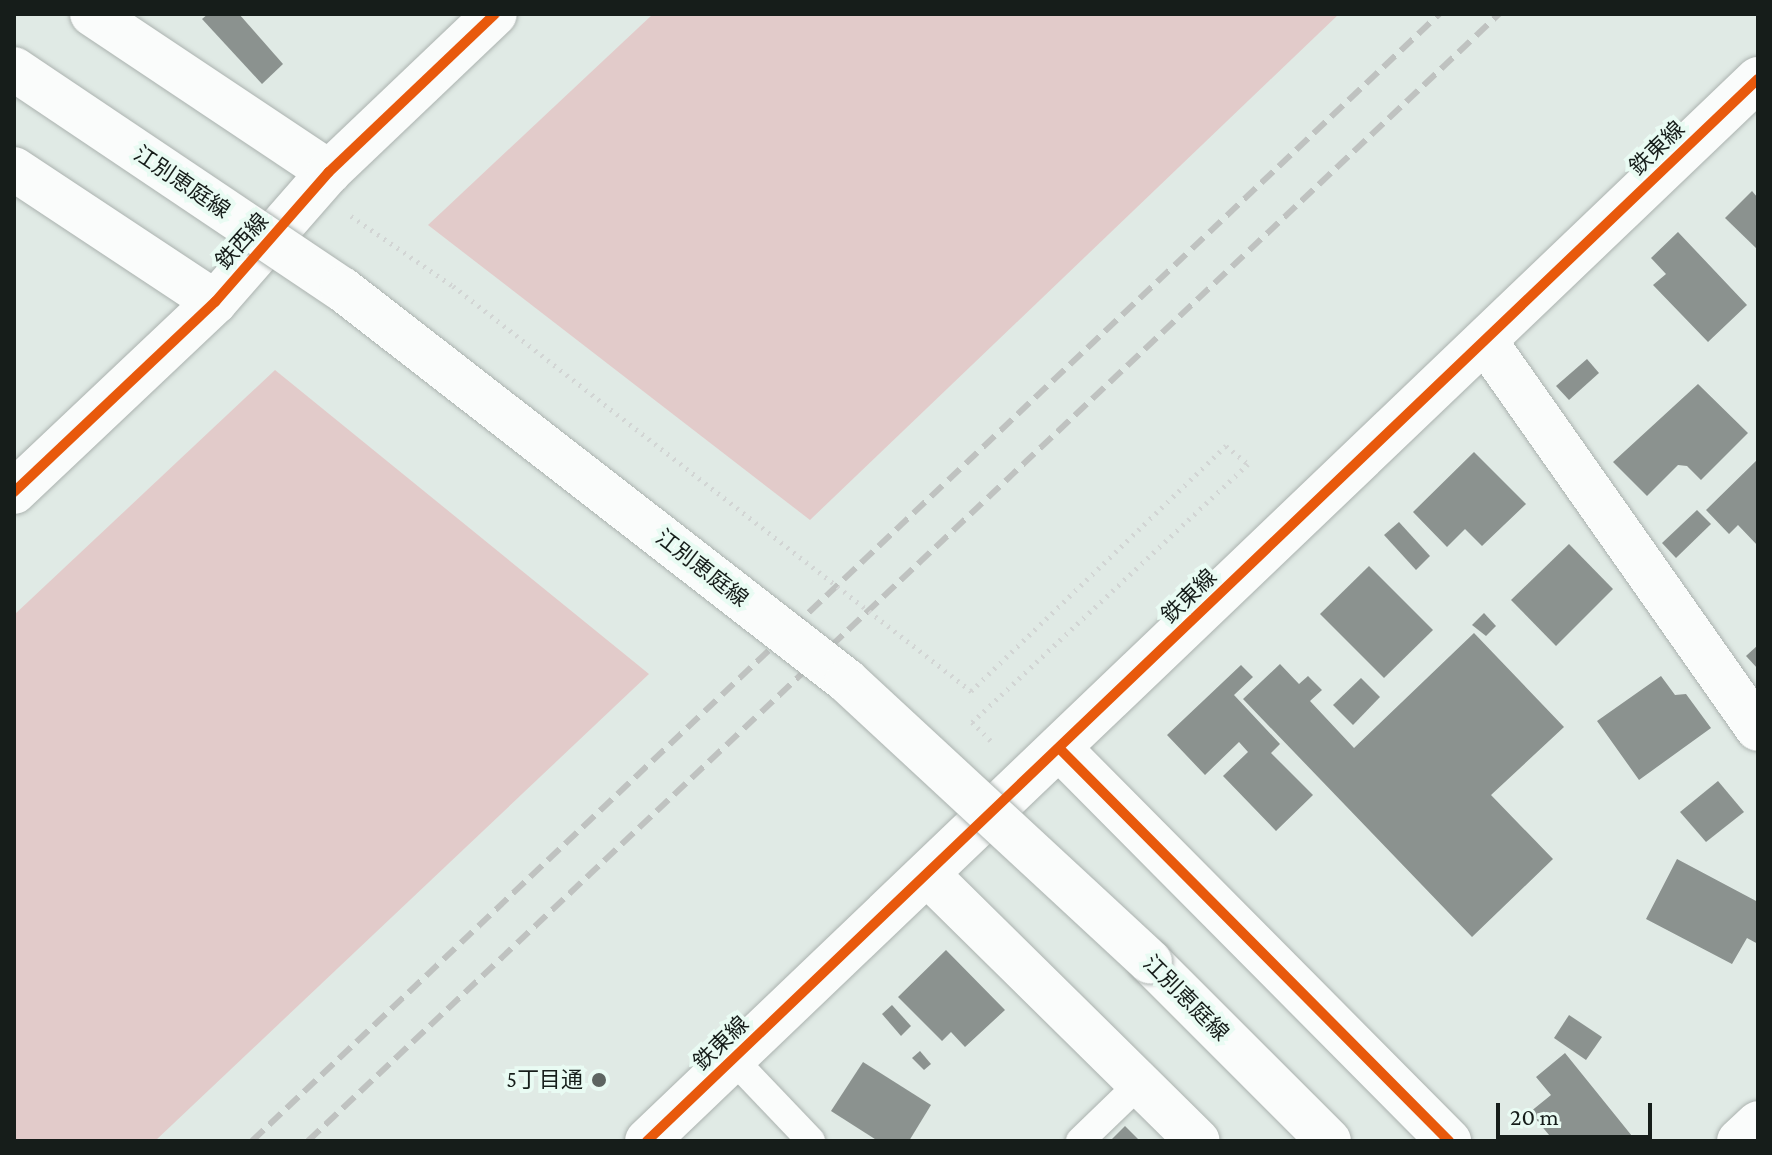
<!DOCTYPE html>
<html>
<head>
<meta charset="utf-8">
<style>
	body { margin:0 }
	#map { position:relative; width:1772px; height:1155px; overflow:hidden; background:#e0eae5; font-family:"Crimson Pro","Noto Sans JP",serif }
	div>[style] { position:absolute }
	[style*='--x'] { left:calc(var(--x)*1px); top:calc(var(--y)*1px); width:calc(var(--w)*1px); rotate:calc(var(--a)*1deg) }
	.green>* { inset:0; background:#e2cbca }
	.building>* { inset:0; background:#8b928f }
	.path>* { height:5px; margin-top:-2.5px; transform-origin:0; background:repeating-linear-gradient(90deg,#d2d5d4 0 2px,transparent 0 8px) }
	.roads { filter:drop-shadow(0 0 2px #abb2af) drop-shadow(0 0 2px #abb2af) }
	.lane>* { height:28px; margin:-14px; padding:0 14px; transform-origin:14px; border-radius:14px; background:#fafcfb }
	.street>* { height:44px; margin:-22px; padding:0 22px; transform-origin:22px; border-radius:22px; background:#fafcfb }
	.secondary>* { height:44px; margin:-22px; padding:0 22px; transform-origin:22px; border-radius:22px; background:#fafcfb }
	.primary>* { height:44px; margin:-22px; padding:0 22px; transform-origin:22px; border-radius:22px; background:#fafcfb }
	.rail>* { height:6px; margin-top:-3px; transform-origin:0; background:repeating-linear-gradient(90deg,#bfc2c0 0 16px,transparent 0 24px) }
	.path-bridge>* { height:5px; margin-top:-2.5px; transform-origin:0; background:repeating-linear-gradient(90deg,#d2d5d4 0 2px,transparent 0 8px) }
	.bridges { filter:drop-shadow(0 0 2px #abb2af) drop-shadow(0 0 2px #abb2af) }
	.primary-bridge>* { height:44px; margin:-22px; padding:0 22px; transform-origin:22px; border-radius:22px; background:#fafcfb }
	.cycleway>* { height:10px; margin:-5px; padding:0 5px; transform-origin:5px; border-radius:5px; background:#e8590c }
	.dots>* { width:22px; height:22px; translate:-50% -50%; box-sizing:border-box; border:4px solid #e9fbf3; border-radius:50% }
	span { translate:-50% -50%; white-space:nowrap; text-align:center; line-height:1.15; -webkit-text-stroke:8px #e9fbf3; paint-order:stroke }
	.street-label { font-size:22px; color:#161d1a }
	.poi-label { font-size:22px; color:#161d1a }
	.right { translate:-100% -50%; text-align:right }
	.frame { position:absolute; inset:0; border:16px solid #161d1a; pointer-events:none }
	.scale { position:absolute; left:1496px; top:1103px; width:156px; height:36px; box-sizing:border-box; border:4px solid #161d1a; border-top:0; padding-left:10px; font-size:24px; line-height:28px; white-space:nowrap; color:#161d1a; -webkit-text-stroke:6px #e9fbf3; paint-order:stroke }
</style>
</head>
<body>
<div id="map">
	<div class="green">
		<i style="clip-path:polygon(653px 14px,1339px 14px,810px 520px,428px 225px)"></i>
		<i style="clip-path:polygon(275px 370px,649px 674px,155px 1141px,14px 1141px,14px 615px)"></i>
	</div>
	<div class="building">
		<i style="clip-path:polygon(208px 14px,239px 14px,283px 64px,262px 84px,202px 19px)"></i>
		<i style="clip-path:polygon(1752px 191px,1758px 198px,1758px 250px,1725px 218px)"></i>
		<i style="clip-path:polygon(1678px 232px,1747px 305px,1708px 342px,1653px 285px,1666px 274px,1651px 258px)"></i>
		<i style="clip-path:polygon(1587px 359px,1599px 373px,1569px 400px,1556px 386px)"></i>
		<i style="clip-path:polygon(1698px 384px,1748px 433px,1701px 480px,1687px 466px,1678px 465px,1647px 496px,1613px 462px)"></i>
		<i style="clip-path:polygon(1474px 452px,1526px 504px,1482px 546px,1465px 529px,1447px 547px,1413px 512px)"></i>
		<i style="clip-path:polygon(1758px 459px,1758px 546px,1738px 525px,1729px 534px,1706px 510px)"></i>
		<i style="clip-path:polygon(1697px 510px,1711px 524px,1676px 558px,1662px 543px)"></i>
		<i style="clip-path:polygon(1399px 522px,1430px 556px,1416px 570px,1384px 535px)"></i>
		<i style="clip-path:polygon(1569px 544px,1613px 589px,1556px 646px,1511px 600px)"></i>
		<i style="clip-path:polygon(1369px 566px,1433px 630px,1384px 678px,1320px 614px)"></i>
		<i style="clip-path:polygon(1484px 613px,1496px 626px,1486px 636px,1472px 625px)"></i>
		<i style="clip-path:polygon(1474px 633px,1564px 727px,1491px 795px,1553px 859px,1472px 937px,1243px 699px,1280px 664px,1299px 684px,1308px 676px,1322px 690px,1310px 701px,1354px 748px)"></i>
		<i style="clip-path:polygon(1758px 645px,1758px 669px,1746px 656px)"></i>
		<i style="clip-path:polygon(1241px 665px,1253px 677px,1234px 695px,1280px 744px,1271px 753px,1313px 795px,1276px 831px,1223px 776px,1248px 752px,1239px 742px,1205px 775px,1167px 735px)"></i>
		<i style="clip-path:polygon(1661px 676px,1675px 695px,1686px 694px,1711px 728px,1639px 780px,1597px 721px)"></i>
		<i style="clip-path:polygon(1361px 678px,1380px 697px,1353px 725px,1333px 705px)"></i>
		<i style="clip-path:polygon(1718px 781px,1744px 812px,1706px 842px,1680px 812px)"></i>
		<i style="clip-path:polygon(1677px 859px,1758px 902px,1758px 944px,1747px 938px,1732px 964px,1646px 919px)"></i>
		<i style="clip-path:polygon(946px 950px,1005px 1010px,965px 1047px,951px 1032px,942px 1041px,898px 997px)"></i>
		<i style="clip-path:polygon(892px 1005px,911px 1026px,901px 1036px,882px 1014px)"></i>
		<i style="clip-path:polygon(1569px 1015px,1602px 1037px,1586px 1060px,1554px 1038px)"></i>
		<i style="clip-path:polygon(920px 1051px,931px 1064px,924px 1070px,912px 1058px)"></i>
		<i style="clip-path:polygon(1565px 1053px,1632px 1136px,1626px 1141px,1554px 1141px,1530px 1112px,1551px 1095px,1536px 1077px)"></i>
		<i style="clip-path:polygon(863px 1062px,931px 1105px,909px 1141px,878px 1141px,831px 1111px)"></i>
		<i style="clip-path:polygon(1125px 1126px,1140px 1141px,1110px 1141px)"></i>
	</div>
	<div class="path">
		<i style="--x:972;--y:722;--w:28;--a:45"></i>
	</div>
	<div class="roads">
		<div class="lane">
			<i style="--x:733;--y:1059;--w:113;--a:46.4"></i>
			<i style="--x:1080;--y:1141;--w:82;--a:-44"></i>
		</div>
		<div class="street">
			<i style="--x:92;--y:14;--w:285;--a:33.7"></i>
			<i style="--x:14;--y:169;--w:241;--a:33.5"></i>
			<i style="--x:1485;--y:341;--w:474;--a:54.9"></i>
			<i style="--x:1059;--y:748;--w:554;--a:45.22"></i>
			<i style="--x:927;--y:874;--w:380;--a:44.6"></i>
			<i style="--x:1739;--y:1141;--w:26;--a:-43"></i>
		</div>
		<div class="secondary">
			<i style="--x:14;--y:492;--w:277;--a:-43.4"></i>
			<i style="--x:215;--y:302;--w:173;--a:-48.8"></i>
			<i style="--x:329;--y:172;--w:229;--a:-43.6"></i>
			<i style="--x:647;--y:1141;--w:1537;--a:-43.71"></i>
		</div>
		<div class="primary">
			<i style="--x:1150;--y:962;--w:253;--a:45"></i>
		</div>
	</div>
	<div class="rail">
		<i style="--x:252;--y:1141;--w:1637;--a:-43.51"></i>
		<i style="--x:308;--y:1141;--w:1640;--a:-43.42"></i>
	</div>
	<div class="path-bridge">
		<i style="--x:351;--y:216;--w:124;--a:34.5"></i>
		<i style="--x:453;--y:286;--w:658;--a:38.02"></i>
		<i style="--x:971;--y:691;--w:354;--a:-43.9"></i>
		<i style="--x:1226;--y:446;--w:28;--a:39"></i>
		<i style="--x:1248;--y:464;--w:378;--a:136.9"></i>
	</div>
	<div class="bridges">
		<div class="primary-bridge">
			<i style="--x:14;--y:69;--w:395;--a:33.9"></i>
			<i style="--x:342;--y:289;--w:639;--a:37.82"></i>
			<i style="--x:847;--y:681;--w:413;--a:42.8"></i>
		</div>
	</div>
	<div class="cycleway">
		<i style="--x:14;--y:492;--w:277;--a:-43.4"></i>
		<i style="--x:215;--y:302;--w:173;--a:-48.8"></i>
		<i style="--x:329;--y:172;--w:229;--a:-43.6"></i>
		<i style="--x:1059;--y:748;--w:554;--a:45.22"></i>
		<i style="--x:647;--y:1141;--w:1537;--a:-43.71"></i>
	</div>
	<div class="dots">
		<i style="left:599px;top:1080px;background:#5d6561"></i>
	</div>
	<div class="street-label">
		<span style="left:1657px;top:148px;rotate:-44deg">鉄東線</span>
		<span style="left:182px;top:182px;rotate:34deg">江別恵庭線</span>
		<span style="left:242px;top:241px;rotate:-48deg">鉄西線</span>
		<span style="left:702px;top:568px;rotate:38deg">江別恵庭線</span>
		<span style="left:1189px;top:596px;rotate:-44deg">鉄東線</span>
		<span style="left:1186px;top:998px;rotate:45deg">江別恵庭線</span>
		<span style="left:721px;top:1043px;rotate:-44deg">鉄東線</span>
	</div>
	<div class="poi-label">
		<span class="right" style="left:583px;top:1080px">5丁目通</span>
	</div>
	<div class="frame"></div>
	<div class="scale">20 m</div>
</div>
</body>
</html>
